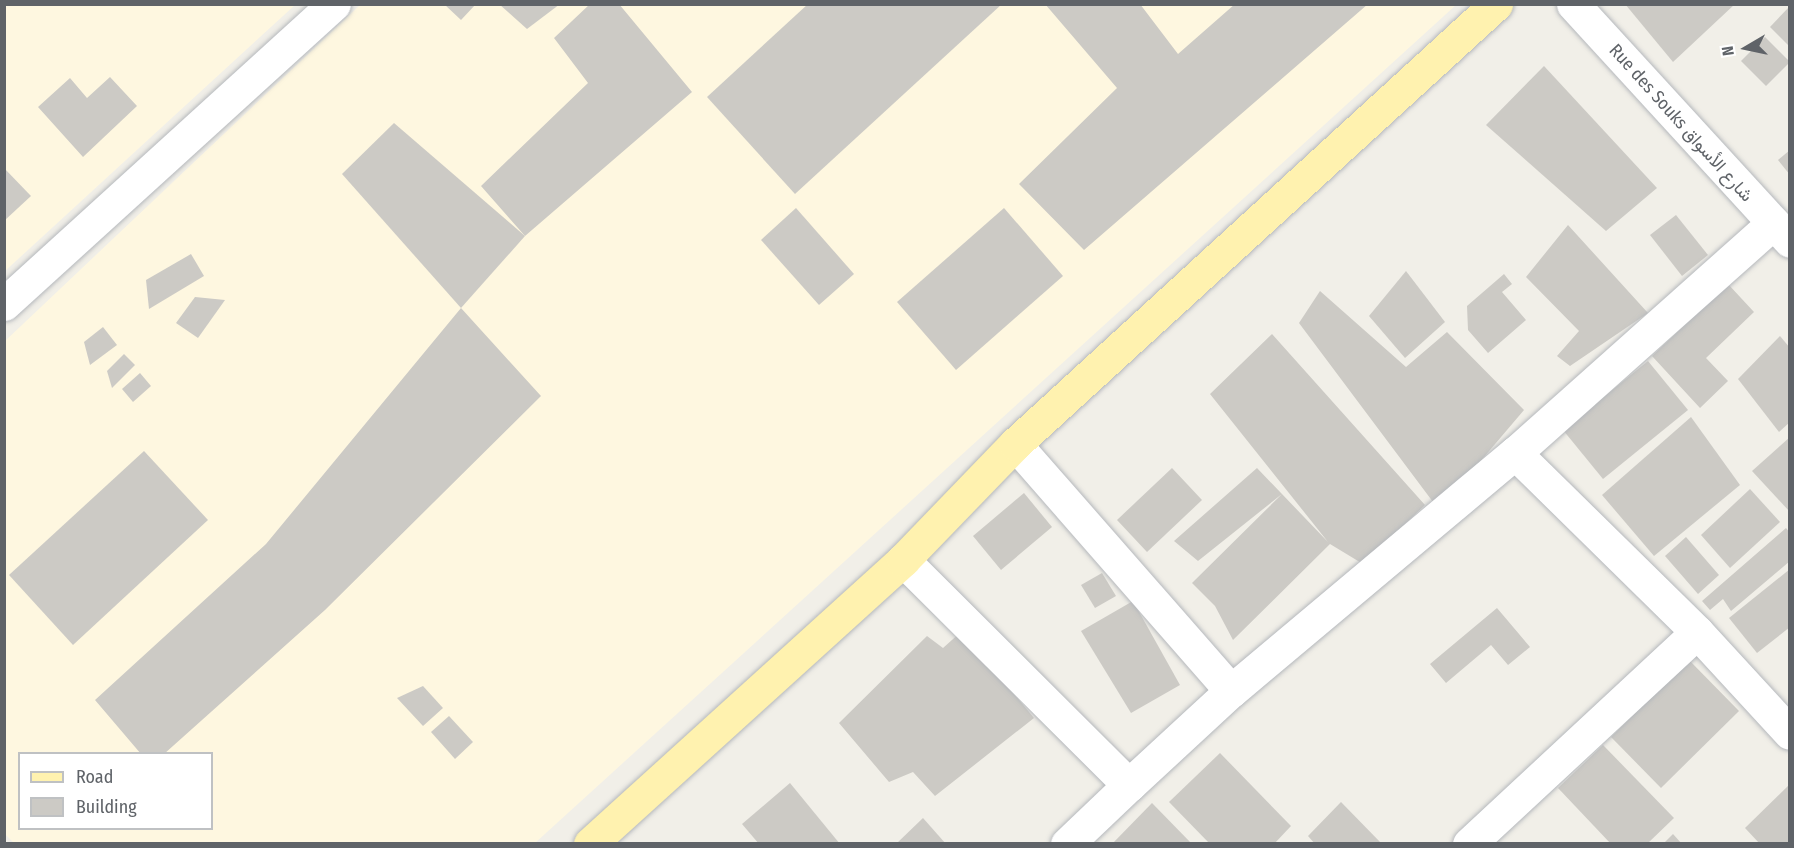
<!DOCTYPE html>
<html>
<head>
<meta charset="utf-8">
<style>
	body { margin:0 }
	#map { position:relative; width:1794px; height:848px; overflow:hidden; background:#f1efe8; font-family:"Fira Sans Condensed",Vazirmatn,sans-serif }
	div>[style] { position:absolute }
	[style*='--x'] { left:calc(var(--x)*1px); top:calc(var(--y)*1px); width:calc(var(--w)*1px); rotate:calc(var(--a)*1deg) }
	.commercial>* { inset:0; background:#fef7e0 }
	.building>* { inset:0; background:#cccac5 }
	.roads { filter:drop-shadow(0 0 2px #b5b8bc) drop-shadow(0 0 2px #b5b8bc) }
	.minor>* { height:33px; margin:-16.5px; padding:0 16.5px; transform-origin:16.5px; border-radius:16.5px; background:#fff }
	.major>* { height:33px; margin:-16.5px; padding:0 16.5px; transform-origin:16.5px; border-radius:16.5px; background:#fff2af }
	span { translate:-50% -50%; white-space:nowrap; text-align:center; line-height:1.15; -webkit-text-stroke:4.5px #fff; paint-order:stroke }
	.street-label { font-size:18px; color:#5f6368 }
	.frame { position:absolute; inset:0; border:6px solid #5f6368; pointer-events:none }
	.legend { position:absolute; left:18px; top:752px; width:195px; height:78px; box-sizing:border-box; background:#fff; border:2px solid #bfc1c3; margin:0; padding:8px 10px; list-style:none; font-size:18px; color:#5f6368 }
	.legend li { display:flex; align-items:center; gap:12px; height:30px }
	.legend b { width:30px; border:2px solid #bfc1c3 }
	.north { position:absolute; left:1716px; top:18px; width:60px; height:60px; -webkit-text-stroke:4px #fff; paint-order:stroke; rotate:261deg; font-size:16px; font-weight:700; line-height:24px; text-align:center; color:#5f6368 }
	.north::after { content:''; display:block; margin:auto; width:21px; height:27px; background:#5f6368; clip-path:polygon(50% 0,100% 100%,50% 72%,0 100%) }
</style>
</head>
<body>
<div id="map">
	<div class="commercial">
		<i style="clip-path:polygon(5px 5px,295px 5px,5px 271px)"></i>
		<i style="clip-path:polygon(evenodd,360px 5px,1456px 5px,535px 843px,14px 843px,4px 833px,4px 342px,360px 5px,20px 754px,212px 754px,212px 828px,20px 828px,20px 754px)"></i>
	</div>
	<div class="building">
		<i style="clip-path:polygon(444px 4px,476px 4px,461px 20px)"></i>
		<i style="clip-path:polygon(499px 4px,560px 4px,527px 29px)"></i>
		<i style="clip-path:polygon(590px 4px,619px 4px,692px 92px,525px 236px,481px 186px,588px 83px,554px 38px)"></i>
		<i style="clip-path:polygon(808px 4px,1002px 4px,795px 194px,707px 97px)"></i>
		<i style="clip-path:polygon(1045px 4px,1140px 4px,1178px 54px,1235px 4px,1368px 4px,1084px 250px,1019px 184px,1117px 88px)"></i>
		<i style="clip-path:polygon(1625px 4px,1735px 4px,1673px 62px)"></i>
		<i style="clip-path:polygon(1790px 6px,1790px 47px,1770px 27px)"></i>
		<i style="clip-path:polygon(1765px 37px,1790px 62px,1766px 86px,1741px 61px)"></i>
		<i style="clip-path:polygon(1544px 66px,1657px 188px,1606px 231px,1486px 125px)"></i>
		<i style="clip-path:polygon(110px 77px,137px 106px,83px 157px,38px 107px,70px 78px,87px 98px)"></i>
		<i style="clip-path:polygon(394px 123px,525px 236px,461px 308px,342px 174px)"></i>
		<i style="clip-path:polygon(1790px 150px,1790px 175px,1778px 160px)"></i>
		<i style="clip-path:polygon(4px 168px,31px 196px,4px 221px)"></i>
		<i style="clip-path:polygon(796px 208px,854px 274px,819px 305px,761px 240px)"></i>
		<i style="clip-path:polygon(1004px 208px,1063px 276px,956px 370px,897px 302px)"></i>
		<i style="clip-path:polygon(1676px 215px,1708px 255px,1682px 276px,1650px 235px)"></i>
		<i style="clip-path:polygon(1568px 225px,1648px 313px,1570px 366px,1557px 356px,1579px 331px,1526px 277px)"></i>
		<i style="clip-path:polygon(191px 254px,204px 276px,149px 309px,146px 280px)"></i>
		<i style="clip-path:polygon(1406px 271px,1445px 322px,1405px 358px,1369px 316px)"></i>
		<i style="clip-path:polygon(1504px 274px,1512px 284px,1502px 292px,1526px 320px,1488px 353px,1468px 330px,1467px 306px)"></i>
		<i style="clip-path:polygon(1728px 284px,1754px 312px,1706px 358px,1728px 381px,1700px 408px,1652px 356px)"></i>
		<i style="clip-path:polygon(1320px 291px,1406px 367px,1447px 332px,1524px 410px,1439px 510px,1299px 323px)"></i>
		<i style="clip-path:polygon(195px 297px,225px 300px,198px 338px,176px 323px)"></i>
		<i style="clip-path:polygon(461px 308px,541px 396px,325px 610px,164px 754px,141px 754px,95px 700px,266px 544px)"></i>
		<i style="clip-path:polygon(103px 327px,117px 345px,90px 365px,84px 342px)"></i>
		<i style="clip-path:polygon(1272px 334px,1425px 505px,1363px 564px,1330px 544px,1233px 640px,1215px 606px,1192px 583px,1282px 494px,1198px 561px,1174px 541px,1257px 468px,1328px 542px,1210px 394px)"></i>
		<i style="clip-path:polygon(1780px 336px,1790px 348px,1790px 422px,1779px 432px,1738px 379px)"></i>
		<i style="clip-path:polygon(124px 354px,135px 365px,112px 388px,107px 371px)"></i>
		<i style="clip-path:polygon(1648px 361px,1688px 410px,1603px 479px,1563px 430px)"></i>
		<i style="clip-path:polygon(140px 373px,151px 386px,133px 402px,122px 389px)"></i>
		<i style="clip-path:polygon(1691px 417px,1740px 485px,1654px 556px,1602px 495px)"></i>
		<i style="clip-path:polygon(1790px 437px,1790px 512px,1752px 471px)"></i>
		<i style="clip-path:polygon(144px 451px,208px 520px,73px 645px,9px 575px)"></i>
		<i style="clip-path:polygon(1172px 468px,1202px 500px,1147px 552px,1117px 520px)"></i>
		<i style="clip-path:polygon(1750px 489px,1780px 522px,1730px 568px,1701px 535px)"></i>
		<i style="clip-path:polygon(1024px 493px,1052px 527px,1001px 570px,973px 536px)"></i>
		<i style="clip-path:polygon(1786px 528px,1790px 533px,1790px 561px,1731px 611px,1723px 599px,1710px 610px,1702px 601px)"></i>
		<i style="clip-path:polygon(1686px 537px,1719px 575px,1698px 594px,1665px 556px)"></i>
		<i style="clip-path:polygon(1790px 569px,1790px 627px,1757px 653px,1729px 618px)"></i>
		<i style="clip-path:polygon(1102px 573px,1116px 596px,1095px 608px,1081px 585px)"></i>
		<i style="clip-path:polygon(1133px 601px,1180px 685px,1131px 713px,1081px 631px)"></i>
		<i style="clip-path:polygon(1497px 608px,1530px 647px,1508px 665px,1491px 645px,1446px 683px,1430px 664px)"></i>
		<i style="clip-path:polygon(962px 631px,1034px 718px,935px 796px,913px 772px,889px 782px,839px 723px,927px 636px,943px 648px)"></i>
		<i style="clip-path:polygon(1689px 660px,1739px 711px,1661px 788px,1611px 737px)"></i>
		<i style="clip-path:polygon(423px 686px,443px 708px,423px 726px,397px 698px)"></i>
		<i style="clip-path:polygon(449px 716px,473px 742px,455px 759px,431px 732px)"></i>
		<i style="clip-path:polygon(1603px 745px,1674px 818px,1647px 844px,1611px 844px,1558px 788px)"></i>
		<i style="clip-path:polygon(1220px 753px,1291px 826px,1274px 844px,1210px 844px,1169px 802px)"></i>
		<i style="clip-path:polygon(790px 783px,840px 844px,759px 844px,742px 824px)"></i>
		<i style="clip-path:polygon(1790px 784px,1790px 844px,1760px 844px,1745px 828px)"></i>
		<i style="clip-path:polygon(1341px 802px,1382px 844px,1315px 844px,1308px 836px)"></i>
		<i style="clip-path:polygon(1152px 803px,1192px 844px,1112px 844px)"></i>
		<i style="clip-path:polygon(923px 818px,946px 844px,896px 844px)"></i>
		<i style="clip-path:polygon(1673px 834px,1682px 844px,1663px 844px)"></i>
	</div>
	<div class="roads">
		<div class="minor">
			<i style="--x:1573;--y:4;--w:321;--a:47.5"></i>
			<i style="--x:4;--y:304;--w:446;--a:-42.3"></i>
			<i style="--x:1015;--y:444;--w:328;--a:48.8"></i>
			<i style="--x:1515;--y:453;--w:255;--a:44.5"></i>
			<i style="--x:1697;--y:632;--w:137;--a:47.4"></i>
			<i style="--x:903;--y:560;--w:319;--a:44.9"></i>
			<i style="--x:1129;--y:785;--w:139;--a:-42.7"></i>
			<i style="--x:1231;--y:691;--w:371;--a:-40"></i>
			<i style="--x:1515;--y:453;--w:346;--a:-41.7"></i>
			<i style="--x:1067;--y:844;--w:86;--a:-43.6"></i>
			<i style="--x:1469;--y:844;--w:311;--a:-42.9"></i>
		</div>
		<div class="major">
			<i style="--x:590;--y:844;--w:423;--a:-42.2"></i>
			<i style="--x:903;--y:560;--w:161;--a:-46"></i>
			<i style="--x:1015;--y:444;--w:652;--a:-42.45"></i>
		</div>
	</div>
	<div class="street-label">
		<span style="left:1681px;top:123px;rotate:48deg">Rue des Souks شارع الأسواق</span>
	</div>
	<div class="frame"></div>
	<ul class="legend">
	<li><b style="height:8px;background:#fff2af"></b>Road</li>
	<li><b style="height:16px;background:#cccac5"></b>Building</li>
	</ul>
	<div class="north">N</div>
</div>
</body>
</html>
